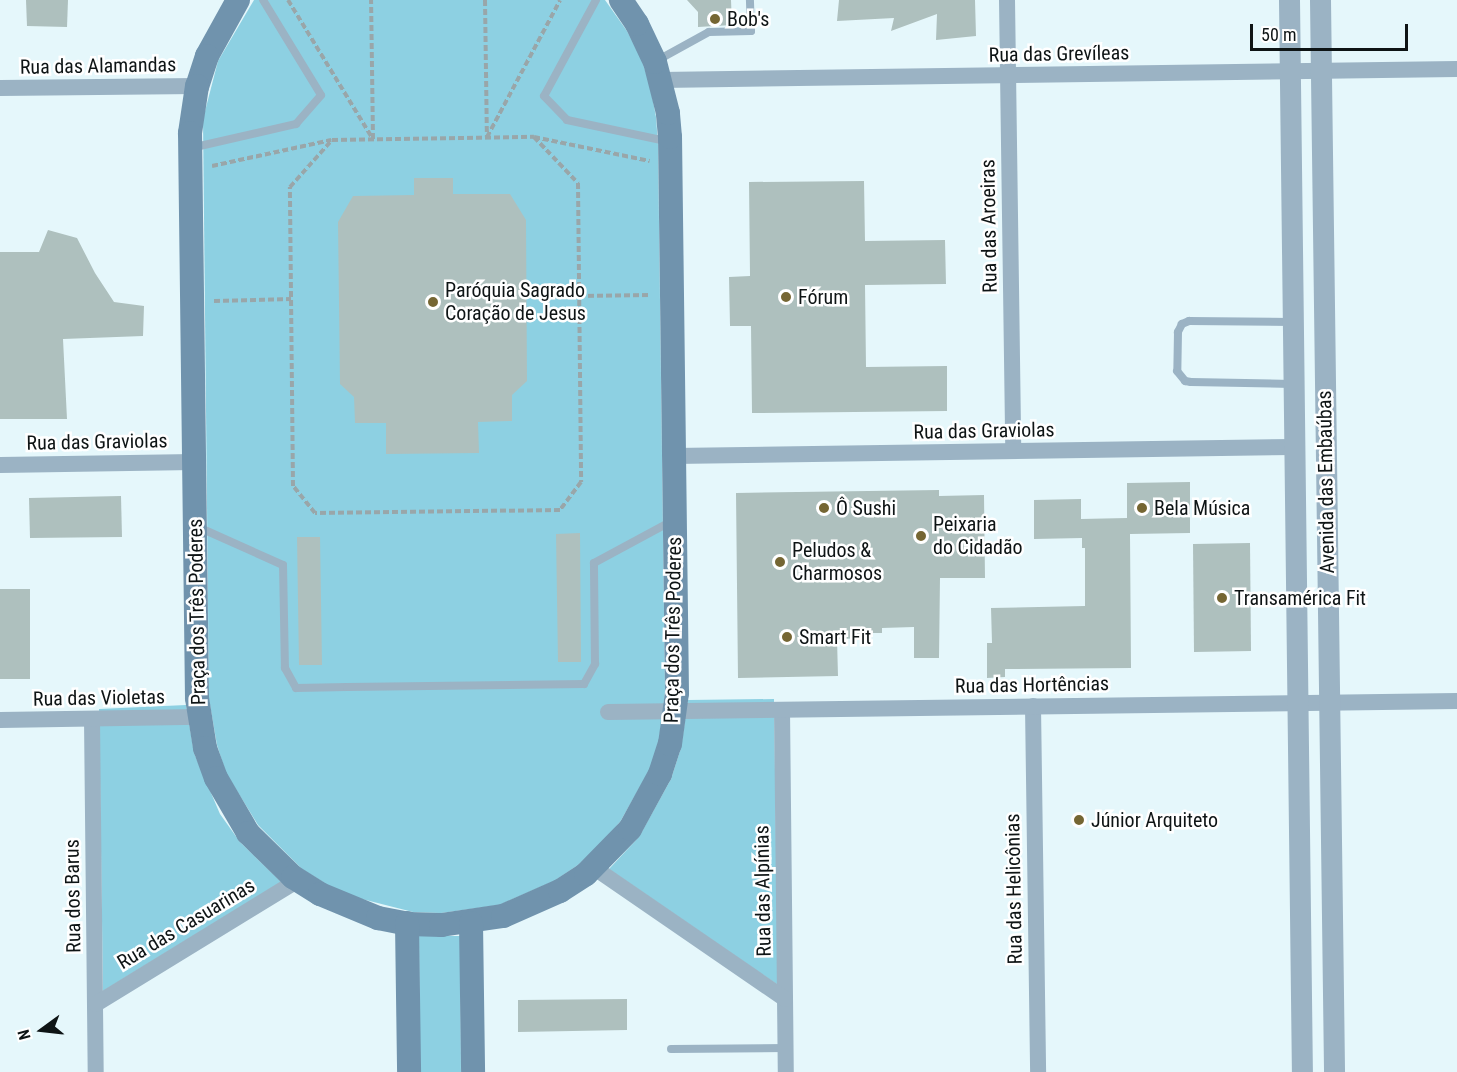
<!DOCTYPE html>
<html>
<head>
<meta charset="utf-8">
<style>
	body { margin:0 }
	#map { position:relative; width:1457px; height:1072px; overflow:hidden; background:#e5f7fb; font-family:"Roboto Condensed",sans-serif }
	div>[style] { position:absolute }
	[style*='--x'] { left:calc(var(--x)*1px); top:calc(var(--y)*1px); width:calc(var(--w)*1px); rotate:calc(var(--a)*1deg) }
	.green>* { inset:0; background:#8dd0e2 }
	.building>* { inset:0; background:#aec0be }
	.path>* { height:4px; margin-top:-2px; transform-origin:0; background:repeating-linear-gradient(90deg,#99a6a9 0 6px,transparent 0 9px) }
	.service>* { height:8px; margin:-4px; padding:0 4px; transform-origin:4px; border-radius:4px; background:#9bb3c4 }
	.minor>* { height:16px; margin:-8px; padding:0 8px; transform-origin:8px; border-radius:8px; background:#9bb3c4 }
	.tertiary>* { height:21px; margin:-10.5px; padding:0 10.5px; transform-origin:10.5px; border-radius:10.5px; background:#9bb3c4 }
	.secondary>* { height:24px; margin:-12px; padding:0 12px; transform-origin:12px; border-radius:12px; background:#7093ad }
	.dots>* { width:16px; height:16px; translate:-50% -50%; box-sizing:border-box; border:3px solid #fff; border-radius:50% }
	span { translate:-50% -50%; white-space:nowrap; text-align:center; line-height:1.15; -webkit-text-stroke:5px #fff; paint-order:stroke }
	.poi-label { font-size:20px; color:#0e1415 }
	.left { translate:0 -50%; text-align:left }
	.street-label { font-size:20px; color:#0e1415 }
	.north { position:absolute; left:12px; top:1000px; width:60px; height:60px; -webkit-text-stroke:4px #fff; paint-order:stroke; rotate:255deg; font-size:16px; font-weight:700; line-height:24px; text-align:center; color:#0e1415 }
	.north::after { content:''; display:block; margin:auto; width:21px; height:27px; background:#0e1415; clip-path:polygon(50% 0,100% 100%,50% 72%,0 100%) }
	.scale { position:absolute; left:1250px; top:24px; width:158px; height:27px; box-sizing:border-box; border:3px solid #0e1415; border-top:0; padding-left:8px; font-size:18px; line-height:21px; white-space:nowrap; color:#0e1415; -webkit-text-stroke:4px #fff; paint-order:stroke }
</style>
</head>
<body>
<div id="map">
	<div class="green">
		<i style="clip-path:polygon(254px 0,605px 0,627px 31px,641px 58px,650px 85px,656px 117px,658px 145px,665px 691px,659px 741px,650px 769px,620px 822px,601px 844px,578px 865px,554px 881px,499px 905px,441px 913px,413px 912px,354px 897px,328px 885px,302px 869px,258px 825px,226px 773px,217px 745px,209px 699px,203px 119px,218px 61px)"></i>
		<i style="clip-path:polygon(774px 699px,778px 985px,609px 869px,639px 837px,671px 779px,681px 748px,688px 700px)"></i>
		<i style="clip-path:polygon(186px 705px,194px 753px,220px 814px,240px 842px,281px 882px,103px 991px,99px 709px)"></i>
		<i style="clip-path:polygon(419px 936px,460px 936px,461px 1072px,420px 1072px)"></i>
	</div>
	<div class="building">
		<i style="clip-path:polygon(26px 0,68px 0,67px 27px,27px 26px)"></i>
		<i style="clip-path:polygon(687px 0,731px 0,732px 25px,698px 27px,698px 12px)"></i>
		<i style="clip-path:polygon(839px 0,975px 0,976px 36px,936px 40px,937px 14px,891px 31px,894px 18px,837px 21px)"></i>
		<i style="clip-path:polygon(414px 178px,453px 178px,453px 194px,510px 194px,526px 220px,527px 381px,512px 395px,512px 421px,478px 422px,479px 453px,386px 454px,386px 423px,355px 423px,354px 397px,340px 384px,338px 222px,353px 196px,414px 195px)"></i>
		<i style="clip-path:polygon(864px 181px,865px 241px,945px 240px,946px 284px,865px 285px,866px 367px,947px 366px,947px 411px,752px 413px,751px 326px,730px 326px,729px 277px,750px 276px,749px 182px)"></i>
		<i style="clip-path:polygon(48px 230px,77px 238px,95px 273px,114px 302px,144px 306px,143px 336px,63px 339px,67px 419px,0 419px,0 252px,39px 252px)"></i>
		<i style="clip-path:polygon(1190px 482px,1190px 533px,1130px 534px,1131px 668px,1005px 669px,1005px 677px,987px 678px,987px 643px,992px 643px,991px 608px,1085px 606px,1085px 548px,1082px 548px,1082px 538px,1034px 539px,1034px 500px,1081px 499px,1081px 519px,1127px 518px,1127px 483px)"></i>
		<i style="clip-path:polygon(939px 490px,939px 496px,984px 495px,985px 578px,940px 578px,939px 658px,914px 658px,914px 627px,882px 628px,882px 633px,869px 633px,869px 638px,837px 639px,838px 676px,738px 678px,736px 493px)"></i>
		<i style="clip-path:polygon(121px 496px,122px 537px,30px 538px,29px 498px)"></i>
		<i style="clip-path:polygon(580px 533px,581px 662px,558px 662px,556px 534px)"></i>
		<i style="clip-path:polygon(297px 537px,320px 537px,322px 665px,299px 665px)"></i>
		<i style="clip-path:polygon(1250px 543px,1251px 651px,1194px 652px,1193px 544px)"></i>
		<i style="clip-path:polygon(0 589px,30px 589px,30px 679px,0 679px)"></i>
		<i style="clip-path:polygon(627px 999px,627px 1030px,518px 1032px,518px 1000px)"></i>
	</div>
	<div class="path">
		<i style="--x:288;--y:0;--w:163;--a:58.6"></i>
		<i style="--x:373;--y:139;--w:139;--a:-90.8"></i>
		<i style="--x:485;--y:0;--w:137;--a:89.2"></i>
		<i style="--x:487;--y:137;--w:155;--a:-61.9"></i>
		<i style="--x:534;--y:137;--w:64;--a:46.3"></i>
		<i style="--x:578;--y:183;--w:299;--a:89.4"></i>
		<i style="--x:581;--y:482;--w:35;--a:127"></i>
		<i style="--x:560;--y:510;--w:245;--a:179.3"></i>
		<i style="--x:315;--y:513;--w:35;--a:-129"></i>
		<i style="--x:293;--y:486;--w:299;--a:-90.6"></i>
		<i style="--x:290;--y:187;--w:63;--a:-48.2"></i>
		<i style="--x:332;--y:140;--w:202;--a:-0.9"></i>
		<i style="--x:534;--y:137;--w:118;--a:11.7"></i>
		<i style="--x:212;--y:166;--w:122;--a:-12.3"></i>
		<i style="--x:579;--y:296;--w:71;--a:-0.8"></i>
		<i style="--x:214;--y:301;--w:77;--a:-1.5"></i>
	</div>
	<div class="service">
		<i style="--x:596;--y:0;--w:109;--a:118.4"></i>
		<i style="--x:544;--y:96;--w:33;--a:46"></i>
		<i style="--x:567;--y:120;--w:101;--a:12"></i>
		<i style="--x:658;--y:60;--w:58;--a:-28.8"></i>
		<i style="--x:709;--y:32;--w:42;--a:-1.4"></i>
		<i style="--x:751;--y:31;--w:31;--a:-92"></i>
		<i style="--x:191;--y:148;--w:108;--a:-12.9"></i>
		<i style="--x:296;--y:124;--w:38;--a:-49"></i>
		<i style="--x:321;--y:95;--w:111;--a:-121.4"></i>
		<i style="--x:1292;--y:322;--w:103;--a:-179.4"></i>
		<i style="--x:1189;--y:321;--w:8;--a:157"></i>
		<i style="--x:1182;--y:324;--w:9;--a:117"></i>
		<i style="--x:1178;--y:332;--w:39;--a:91"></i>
		<i style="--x:1177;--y:371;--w:13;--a:51"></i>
		<i style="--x:1185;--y:381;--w:6;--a:9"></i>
		<i style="--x:1191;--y:382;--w:101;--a:1.1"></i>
		<i style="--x:198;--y:527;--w:93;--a:24.1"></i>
		<i style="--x:283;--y:565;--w:103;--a:88.9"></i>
		<i style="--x:285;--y:668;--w:23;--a:61"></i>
		<i style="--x:296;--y:688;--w:51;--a:-1.1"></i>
		<i style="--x:347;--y:687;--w:237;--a:-0.7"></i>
		<i style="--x:584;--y:684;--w:23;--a:-61"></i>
		<i style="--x:595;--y:664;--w:101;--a:-90.6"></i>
		<i style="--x:594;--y:563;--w:89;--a:-28.3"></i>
		<i style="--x:671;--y:1049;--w:115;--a:-0.5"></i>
	</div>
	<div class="minor">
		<i style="--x:1007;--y:0;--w:451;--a:89.2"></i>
		<i style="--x:661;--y:80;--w:796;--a:-0.79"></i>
		<i style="--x:0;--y:88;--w:197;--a:-0.6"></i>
		<i style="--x:674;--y:456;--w:620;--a:-0.83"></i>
		<i style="--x:0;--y:465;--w:194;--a:-0.9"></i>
		<i style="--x:1033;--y:706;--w:366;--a:89.2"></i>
		<i style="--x:782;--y:710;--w:362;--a:89.4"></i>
		<i style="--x:608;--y:712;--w:849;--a:-0.74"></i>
		<i style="--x:92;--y:719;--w:353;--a:89.4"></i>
		<i style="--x:0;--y:720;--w:199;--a:-0.9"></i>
		<i style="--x:593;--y:867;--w:233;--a:34.5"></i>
		<i style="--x:96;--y:1004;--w:237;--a:-31.5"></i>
	</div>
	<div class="tertiary">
		<i style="--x:1289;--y:0;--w:1072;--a:89.31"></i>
		<i style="--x:1320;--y:0;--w:1072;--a:89.25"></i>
	</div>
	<div class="secondary">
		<i style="--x:238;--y:0;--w:64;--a:119"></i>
		<i style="--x:207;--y:56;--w:32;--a:108"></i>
		<i style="--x:197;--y:86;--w:48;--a:98.5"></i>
		<i style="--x:190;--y:133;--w:565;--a:89.29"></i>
		<i style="--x:197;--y:698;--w:51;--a:80.9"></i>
		<i style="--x:205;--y:748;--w:32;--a:70"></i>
		<i style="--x:216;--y:778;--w:64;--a:59.8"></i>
		<i style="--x:248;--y:833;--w:63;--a:44.4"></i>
		<i style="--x:293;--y:877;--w:32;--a:32"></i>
		<i style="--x:320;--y:894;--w:63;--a:22.5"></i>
		<i style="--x:378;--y:918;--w:32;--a:11"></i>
		<i style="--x:409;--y:924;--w:32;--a:2"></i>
		<i style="--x:441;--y:925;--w:63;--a:-8.3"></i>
		<i style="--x:503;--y:916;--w:62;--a:-23.7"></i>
		<i style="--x:560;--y:891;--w:31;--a:-33"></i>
		<i style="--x:586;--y:874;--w:63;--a:-45.6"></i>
		<i style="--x:630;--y:829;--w:63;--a:-61.4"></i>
		<i style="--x:660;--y:774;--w:32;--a:-72"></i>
		<i style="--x:670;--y:744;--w:51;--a:-82.2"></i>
		<i style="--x:677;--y:693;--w:556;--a:-90.72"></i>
		<i style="--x:670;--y:137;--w:24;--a:-95"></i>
		<i style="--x:668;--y:113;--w:53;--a:-104.3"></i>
		<i style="--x:655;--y:62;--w:42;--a:-115.3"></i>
		<i style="--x:637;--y:24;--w:29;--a:-124"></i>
		<i style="--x:407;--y:923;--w:149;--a:89.2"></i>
		<i style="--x:471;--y:923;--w:149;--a:89.2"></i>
	</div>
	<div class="dots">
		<i style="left:715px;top:19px;background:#756633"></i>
		<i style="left:786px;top:297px;background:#756633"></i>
		<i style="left:433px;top:302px;background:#756633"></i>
		<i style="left:824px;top:508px;background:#756633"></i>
		<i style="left:1142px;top:508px;background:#756633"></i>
		<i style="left:921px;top:536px;background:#756633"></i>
		<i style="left:780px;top:562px;background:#756633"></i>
		<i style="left:1222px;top:598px;background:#756633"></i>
		<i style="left:787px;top:637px;background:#756633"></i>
		<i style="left:1079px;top:820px;background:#756633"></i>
	</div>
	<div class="poi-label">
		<span class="left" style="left:727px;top:19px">Bob's</span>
		<span class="left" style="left:445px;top:302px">Paróquia Sagrado<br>Coração de Jesus</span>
		<span class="left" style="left:798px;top:297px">Fórum</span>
		<span class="left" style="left:836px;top:508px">Ô Sushi</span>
		<span class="left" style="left:1154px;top:508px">Bela Música</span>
		<span class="left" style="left:933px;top:536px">Peixaria<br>do Cidadão</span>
		<span class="left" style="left:792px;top:562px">Peludos &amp;<br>Charmosos</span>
		<span class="left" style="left:1234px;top:598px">Transamérica Fit</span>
		<span class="left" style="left:799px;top:637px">Smart Fit</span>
		<span class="left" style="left:1091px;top:820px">Júnior Arquiteto</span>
	</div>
	<div class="street-label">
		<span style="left:1059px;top:54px;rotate:-1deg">Rua das Grevíleas</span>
		<span style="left:98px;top:66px;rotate:-1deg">Rua das Alamandas</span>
		<span style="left:989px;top:226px;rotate:-91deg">Rua das Aroeiras</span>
		<span style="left:984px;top:431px;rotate:-1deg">Rua das Graviolas</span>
		<span style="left:97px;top:442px;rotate:-1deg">Rua das Graviolas</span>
		<span style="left:1326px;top:482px;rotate:-91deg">Avenida das Embaúbas</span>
		<span style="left:197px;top:612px;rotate:-91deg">Praça dos Três Poderes</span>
		<span style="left:673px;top:630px;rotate:-89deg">Praça dos Três Poderes</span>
		<span style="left:1032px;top:685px;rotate:-1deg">Rua das Hortências</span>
		<span style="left:99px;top:698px;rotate:-1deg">Rua das Violetas</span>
		<span style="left:1014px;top:889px;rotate:-91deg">Rua das Helicônias</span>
		<span style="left:763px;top:891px;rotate:-91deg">Rua das Alpínias</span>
		<span style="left:73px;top:896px;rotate:-91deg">Rua dos Barus</span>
		<span style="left:186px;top:924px;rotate:-31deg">Rua das Casuarinas</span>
	</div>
	<div class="north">N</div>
	<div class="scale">50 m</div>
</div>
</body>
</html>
